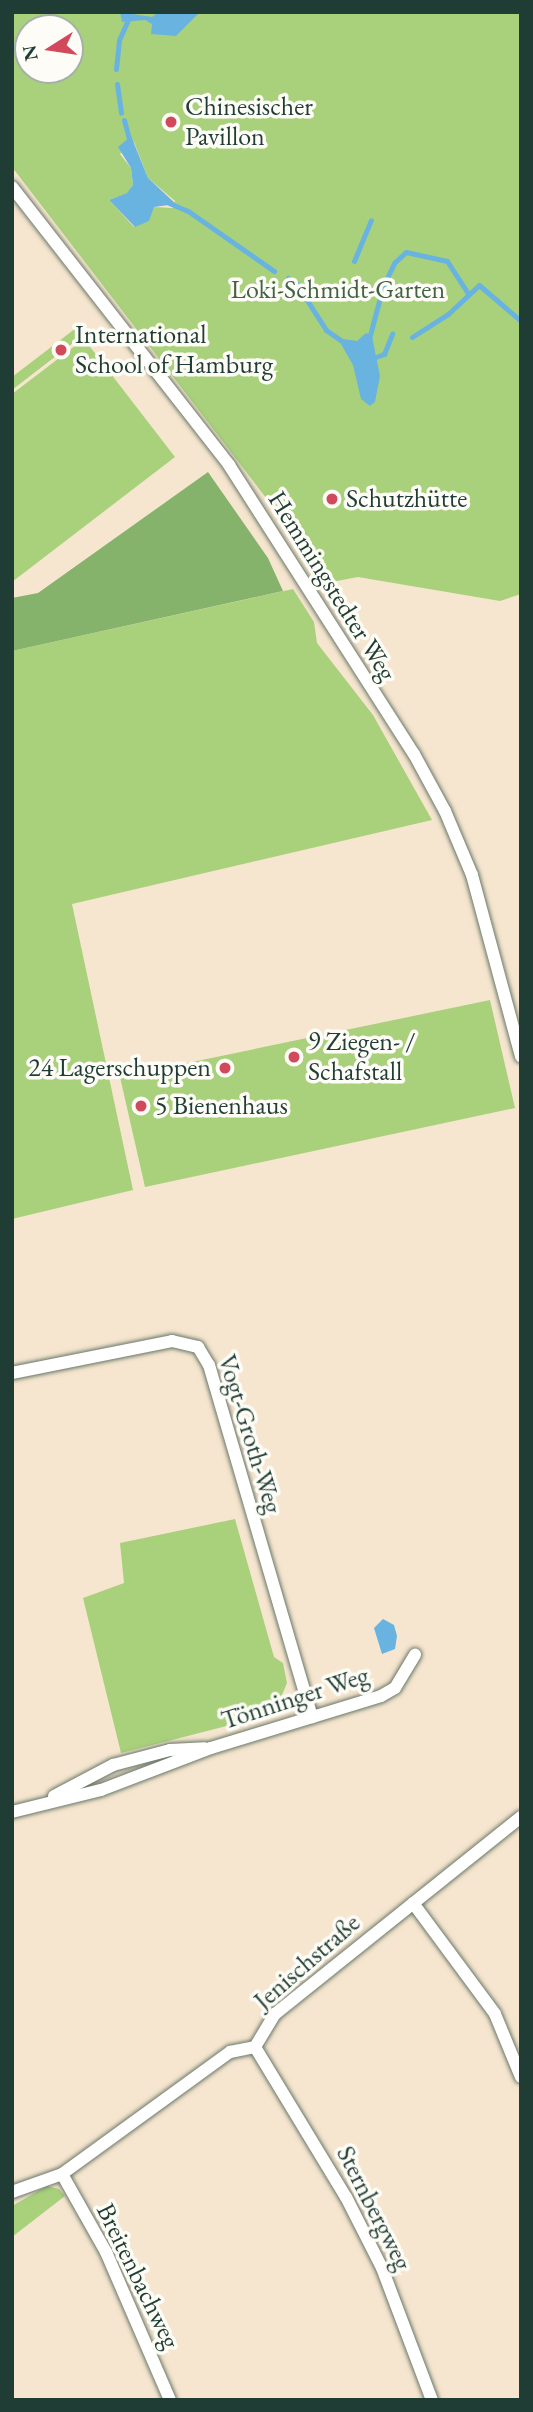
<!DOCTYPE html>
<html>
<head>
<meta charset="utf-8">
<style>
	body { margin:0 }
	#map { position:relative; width:533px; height:2412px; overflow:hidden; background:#f6e6cf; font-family:"EB Garamond",serif }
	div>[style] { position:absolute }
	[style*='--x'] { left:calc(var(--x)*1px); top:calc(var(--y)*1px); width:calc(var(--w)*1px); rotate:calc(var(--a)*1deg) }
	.green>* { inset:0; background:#a9d17c }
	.forest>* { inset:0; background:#86b36c }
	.water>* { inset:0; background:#69b3e1 }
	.stream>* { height:5px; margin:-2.5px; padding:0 2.5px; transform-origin:2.5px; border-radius:2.5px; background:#69b3e1 }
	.roads { filter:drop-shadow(0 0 2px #6a786a) drop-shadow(0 0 2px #6a786a) }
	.street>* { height:12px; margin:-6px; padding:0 6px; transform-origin:6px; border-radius:6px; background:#fff }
	.dots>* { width:19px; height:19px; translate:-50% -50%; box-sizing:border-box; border:4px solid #fdfcf7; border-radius:50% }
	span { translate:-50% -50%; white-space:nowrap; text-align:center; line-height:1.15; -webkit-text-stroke:7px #fdfcf7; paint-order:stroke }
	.poi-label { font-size:26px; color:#1f3d34 }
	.left { translate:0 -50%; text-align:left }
	.right { translate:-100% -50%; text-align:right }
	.park-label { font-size:26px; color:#426246 }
	.street-label { font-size:26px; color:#1f3d34 }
	.frame { position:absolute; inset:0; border:14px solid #1f3d34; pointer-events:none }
	.north { position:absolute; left:14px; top:14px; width:70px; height:70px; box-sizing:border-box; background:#fdfcf7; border:2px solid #a4b0a9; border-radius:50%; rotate:258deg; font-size:19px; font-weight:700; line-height:28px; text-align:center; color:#1f3d34 }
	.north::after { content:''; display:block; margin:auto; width:24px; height:32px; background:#d1495b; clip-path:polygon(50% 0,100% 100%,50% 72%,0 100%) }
</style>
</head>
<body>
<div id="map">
	<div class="green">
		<i style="clip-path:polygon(evenodd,12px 12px,521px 12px,521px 594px,500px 601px,358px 577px,321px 584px,306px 550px,12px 167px,12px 12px,28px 28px,70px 28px,70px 70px,28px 70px,28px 28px,12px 12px,134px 142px,148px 178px,175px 201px,173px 208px,154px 207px,134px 227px,109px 200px,128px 193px,133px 185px,131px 168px,120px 154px,134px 142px)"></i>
		<i style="clip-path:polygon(76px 328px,82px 336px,12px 390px,12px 377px)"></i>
		<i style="clip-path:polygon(84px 339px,175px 457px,12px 582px,12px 394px)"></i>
		<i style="clip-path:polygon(293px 589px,314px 622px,317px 643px,373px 715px,432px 820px,72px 904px,133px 1190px,12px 1219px,12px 651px)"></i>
		<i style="clip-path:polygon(490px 1000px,515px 1108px,145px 1187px,120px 1077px)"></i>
		<i style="clip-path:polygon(235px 1519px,274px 1657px,283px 1663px,287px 1683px,274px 1714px,121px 1753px,83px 1598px,124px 1583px,120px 1543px)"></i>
		<i style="clip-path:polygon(47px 2186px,59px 2189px,65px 2196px,12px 2237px,12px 2206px)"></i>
	</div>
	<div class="forest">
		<i style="clip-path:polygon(208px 472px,268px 558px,283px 591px,12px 651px,12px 598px,38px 593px)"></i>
	</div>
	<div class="water">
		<i style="clip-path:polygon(120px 12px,152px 17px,158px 12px,200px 12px,176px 36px,151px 34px,152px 24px,145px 20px,122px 22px)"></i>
		<i style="clip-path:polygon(131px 136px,148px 178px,176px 204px,154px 207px,149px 221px,135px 227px,109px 200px,127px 193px,133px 185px,131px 168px,118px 147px)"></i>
		<i style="clip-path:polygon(366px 333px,372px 336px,380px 376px,375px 402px,370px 406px,361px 399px,353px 365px,341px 344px,343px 339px,357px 341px)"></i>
		<i style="clip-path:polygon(383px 1619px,394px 1625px,397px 1636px,395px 1649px,382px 1654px,374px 1628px)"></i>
	</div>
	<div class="stream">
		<i style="--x:116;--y:69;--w:29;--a:-84"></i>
		<i style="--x:119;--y:40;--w:24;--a:-66"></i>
		<i style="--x:117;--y:84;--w:29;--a:82"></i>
		<i style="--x:124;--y:120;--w:23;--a:75"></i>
		<i style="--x:169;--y:203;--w:21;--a:23"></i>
		<i style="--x:188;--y:211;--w:105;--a:34.9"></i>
		<i style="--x:354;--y:261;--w:44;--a:-67.5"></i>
		<i style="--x:288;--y:278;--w:9;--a:32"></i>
		<i style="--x:296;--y:283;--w:56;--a:57.4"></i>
		<i style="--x:326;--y:330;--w:19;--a:35"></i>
		<i style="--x:370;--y:335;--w:51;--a:-75.1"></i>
		<i style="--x:383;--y:286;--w:25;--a:-64"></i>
		<i style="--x:394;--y:263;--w:16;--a:-43"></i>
		<i style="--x:406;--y:252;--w:42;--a:12.4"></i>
		<i style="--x:447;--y:261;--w:38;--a:57"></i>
		<i style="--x:412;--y:337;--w:43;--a:-32.6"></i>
		<i style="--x:448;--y:314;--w:42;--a:-43.1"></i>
		<i style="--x:479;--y:285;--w:55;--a:40.6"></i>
		<i style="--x:376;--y:357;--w:9;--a:-21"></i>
		<i style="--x:384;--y:354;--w:22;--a:-68"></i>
	</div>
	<div class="roads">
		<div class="street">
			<i style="--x:12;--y:187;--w:353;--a:52"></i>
			<i style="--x:229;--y:465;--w:343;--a:57.4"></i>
			<i style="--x:414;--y:754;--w:65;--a:61.5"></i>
			<i style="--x:445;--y:811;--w:69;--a:67.1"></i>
			<i style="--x:472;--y:875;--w:188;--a:74.9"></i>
			<i style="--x:12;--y:1373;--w:163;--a:-11.3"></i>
			<i style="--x:172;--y:1341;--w:27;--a:13"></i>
			<i style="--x:198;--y:1347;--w:21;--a:59"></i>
			<i style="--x:209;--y:1365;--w:367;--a:73.7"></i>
			<i style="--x:54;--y:1796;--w:67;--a:-27.7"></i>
			<i style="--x:113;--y:1765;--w:59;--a:-14.7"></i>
			<i style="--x:170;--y:1750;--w:35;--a:-3"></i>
			<i style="--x:12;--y:1812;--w:92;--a:-13.9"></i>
			<i style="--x:101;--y:1790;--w:118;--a:-20.9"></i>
			<i style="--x:211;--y:1748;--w:178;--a:-17"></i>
			<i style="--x:381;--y:1696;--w:16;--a:-30"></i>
			<i style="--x:395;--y:1688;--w:39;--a:-59"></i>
			<i style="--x:413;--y:1903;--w:138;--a:53.5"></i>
			<i style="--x:495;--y:2014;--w:68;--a:67.6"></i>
			<i style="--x:255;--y:2047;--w:175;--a:58.8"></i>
			<i style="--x:346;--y:2197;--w:80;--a:63.1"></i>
			<i style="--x:382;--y:2268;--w:141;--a:69.3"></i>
			<i style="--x:62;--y:2174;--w:90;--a:60.6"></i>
			<i style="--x:106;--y:2252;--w:161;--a:66.6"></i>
			<i style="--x:12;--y:2192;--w:53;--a:-19.8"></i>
			<i style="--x:62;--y:2174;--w:208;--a:-36"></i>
			<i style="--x:230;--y:2052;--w:25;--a:-11"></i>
			<i style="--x:255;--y:2047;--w:39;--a:-59"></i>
			<i style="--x:275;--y:2014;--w:315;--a:-38.7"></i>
		</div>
	</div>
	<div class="dots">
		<i style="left:171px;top:122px;background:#d1495b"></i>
		<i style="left:61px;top:350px;background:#d1495b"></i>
		<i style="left:332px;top:499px;background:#d1495b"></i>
		<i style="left:294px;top:1057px;background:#d1495b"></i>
		<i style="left:225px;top:1068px;background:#d1495b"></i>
		<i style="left:141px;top:1106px;background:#d1495b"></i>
	</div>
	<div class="poi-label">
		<span class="left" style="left:185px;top:122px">Chinesischer<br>Pavillon</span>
		<span class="left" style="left:75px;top:350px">International<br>School of Hamburg</span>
		<span class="left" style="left:346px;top:499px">Schutzhütte</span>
		<span class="left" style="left:308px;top:1057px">9 Ziegen- /<br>Schafstall</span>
		<span class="right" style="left:211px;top:1068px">24 Lagerschuppen</span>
		<span class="left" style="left:155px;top:1106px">5 Bienenhaus</span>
	</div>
	<div class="park-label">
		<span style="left:338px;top:290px">Loki-Schmidt-Garten</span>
	</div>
	<div class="street-label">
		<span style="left:332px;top:586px;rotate:58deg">Hemmingstedter Weg</span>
		<span style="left:250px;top:1434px;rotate:73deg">Vogt-Groth-Weg</span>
		<span style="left:295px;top:1698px;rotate:-18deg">Tönninger Weg</span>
		<span style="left:307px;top:1962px;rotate:-41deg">Jenischstraße</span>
		<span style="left:374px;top:2208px;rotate:63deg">Sternbergweg</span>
		<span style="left:138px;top:2276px;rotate:64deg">Breitenbachweg</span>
	</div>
	<div class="frame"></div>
	<div class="north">N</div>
</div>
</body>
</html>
